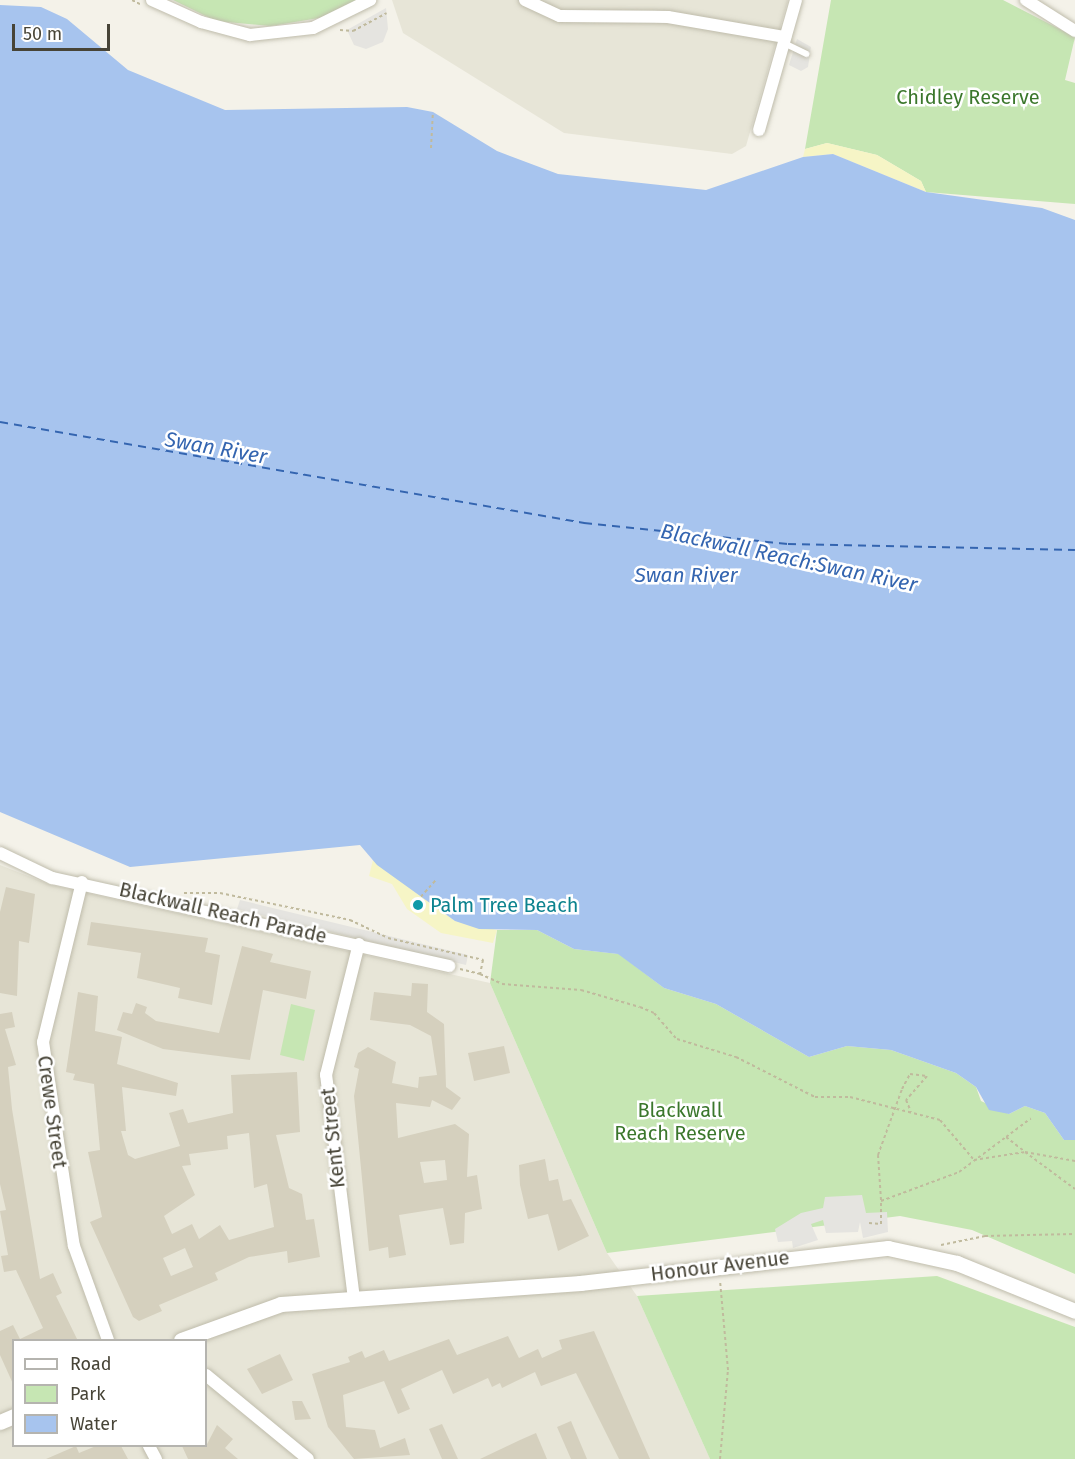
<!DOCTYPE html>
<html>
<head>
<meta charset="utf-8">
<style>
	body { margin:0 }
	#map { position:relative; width:1075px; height:1459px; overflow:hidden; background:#f4f2e9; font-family:"Fira Sans",sans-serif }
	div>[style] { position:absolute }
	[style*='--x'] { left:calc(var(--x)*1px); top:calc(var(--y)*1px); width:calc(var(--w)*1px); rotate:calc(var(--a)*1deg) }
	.residential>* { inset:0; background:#e7e5d7 }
	.green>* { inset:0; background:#c6e6b3 }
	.sand>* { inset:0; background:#f6f5c6 }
	.parking>* { inset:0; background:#e5e4e0 }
	.water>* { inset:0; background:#a7c4ee }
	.ferry>* { height:1.5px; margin-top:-0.75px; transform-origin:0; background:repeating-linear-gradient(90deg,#3465b0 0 8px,transparent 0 14px) }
	.building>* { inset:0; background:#d5d0be }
	.path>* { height:2px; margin-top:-1px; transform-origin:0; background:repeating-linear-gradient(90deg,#c0ba9d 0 3px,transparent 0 6px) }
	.roads { filter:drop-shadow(0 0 2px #bfbcab) drop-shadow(0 0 2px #bfbcab) }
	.service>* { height:6px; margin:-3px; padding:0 3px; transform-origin:3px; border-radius:3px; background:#fff }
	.minor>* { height:12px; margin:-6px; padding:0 6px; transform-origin:6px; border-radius:6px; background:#fff }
	.tertiary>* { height:15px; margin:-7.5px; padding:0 7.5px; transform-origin:7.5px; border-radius:7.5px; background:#fff }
	.dots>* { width:16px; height:16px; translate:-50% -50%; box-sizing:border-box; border:3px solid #fff; border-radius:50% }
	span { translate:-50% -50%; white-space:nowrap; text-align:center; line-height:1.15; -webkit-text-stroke:5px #fff; paint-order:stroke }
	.park-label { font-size:20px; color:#3b772c }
	.culture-label { font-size:20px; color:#0d838f }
	.left { translate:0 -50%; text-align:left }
	.street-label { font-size:20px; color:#474437 }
	.water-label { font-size:21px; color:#3465b0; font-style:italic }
	.legend { position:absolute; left:12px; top:1339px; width:195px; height:108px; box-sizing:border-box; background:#fff; border:2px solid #b5b4af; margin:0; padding:8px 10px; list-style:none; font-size:18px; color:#474437 }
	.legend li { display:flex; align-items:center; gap:12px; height:30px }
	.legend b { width:30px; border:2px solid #b5b4af }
	.scale { position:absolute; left:12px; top:24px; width:98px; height:27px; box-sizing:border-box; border:3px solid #474437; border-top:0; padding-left:8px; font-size:18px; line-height:21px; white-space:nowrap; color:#474437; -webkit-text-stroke:4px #fff; paint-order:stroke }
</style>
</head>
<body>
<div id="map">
	<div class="residential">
		<i style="clip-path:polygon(392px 0,788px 0,746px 146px,732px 154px,564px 133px,403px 33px)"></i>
		<i style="clip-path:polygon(evenodd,0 865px,51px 885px,490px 983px,607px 1253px,637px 1296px,710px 1459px,0 1459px,0 865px,14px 1340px,206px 1340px,206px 1446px,14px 1446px,14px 1340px)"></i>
	</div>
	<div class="green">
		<i style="clip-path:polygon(173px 0,359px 0,325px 17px,271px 26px,216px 21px)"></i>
		<i style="clip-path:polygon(831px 0,1003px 0,1075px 37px,1065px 80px,1075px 83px,1075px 204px,926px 192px,921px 181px,877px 155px,827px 143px,805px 149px)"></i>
		<i style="clip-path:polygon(497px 930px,537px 930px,574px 949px,619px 954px,664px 988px,716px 1004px,809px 1057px,847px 1046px,891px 1050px,956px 1073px,976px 1087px,981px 1101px,1009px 1114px,1025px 1106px,1045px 1113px,1064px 1140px,1075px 1140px,1075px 1274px,972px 1230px,900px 1216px,607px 1253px,490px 983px)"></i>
		<i style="clip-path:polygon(291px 1004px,315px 1010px,304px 1061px,280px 1055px)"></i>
		<i style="clip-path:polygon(937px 1276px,1075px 1327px,1075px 1459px,710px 1459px,637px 1296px)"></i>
	</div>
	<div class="sand">
		<i style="clip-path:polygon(827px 143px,877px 155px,921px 181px,926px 192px,833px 154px,803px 157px,805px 149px)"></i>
		<i style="clip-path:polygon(373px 860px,455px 921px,497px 930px,493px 943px,441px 933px,407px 909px,392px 884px,369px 876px)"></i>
	</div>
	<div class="parking">
		<i style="clip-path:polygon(386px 8px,388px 29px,383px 42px,366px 49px,354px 45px,347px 30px)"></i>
		<i style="clip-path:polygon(797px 39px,811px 47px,808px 67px,801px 71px,789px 65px)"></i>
		<i style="clip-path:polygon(240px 900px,468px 955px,466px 965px,237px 909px)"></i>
		<i style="clip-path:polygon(862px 1195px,866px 1213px,887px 1212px,888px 1232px,863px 1238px,860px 1222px,858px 1232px,826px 1233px,823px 1220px,811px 1224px,818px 1240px,793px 1248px,792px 1241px,778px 1242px,775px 1229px,801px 1213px,823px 1208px,825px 1197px)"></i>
	</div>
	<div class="water">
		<i style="clip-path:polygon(0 5px,41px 7px,67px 19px,128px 70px,225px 110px,407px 107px,433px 112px,497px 151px,558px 174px,706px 190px,803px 157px,833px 154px,926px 192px,1042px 208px,1075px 220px,1075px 1140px,1064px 1140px,1045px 1113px,1025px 1106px,1009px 1114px,989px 1110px,976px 1087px,956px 1073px,891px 1050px,847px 1046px,809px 1057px,716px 1004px,664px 988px,618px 954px,574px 949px,537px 930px,479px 929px,455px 921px,377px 865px,360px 845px,130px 867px,0 812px)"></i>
	</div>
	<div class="ferry">
		<i style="--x:0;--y:422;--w:593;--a:9.81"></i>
		<i style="--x:584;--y:523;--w:205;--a:5.9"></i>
		<i style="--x:788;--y:544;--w:287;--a:1.2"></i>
	</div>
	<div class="building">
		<i style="clip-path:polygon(6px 887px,35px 894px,29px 943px,19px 941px,17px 996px,0 993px,0 912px)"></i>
		<i style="clip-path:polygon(91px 922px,208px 938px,205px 952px,220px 955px,212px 1005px,178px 998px,180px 988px,137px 978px,141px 953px,87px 945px)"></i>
		<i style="clip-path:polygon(242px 946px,273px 954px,270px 962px,311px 971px,306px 999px,263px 990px,250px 1060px,163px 1049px,117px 1030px,123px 1012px,132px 1014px,136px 1003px,147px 1007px,145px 1013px,156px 1021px,219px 1033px)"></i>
		<i style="clip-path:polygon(evenodd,412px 983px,428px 984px,427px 1012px,444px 1024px,446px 1087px,461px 1098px,452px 1110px,432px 1100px,430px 1107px,396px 1103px,398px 1138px,455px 1124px,469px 1134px,467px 1177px,477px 1175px,482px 1209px,465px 1213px,464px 1243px,450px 1245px,443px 1208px,399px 1215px,406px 1255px,389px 1258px,388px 1247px,369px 1251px,354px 1096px,359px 1069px,354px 1067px,358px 1053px,368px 1047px,396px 1062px,392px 1083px,418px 1088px,419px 1077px,437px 1075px,431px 1036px,410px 1025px,370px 1020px,374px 992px,411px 996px,412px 983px,445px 1160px,447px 1180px,424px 1183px,420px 1162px,445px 1160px)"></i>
		<i style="clip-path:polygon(evenodd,78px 992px,98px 996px,95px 1031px,122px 1037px,117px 1064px,178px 1083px,176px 1096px,122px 1087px,126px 1131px,121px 1131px,128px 1155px,135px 1159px,180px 1146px,169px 1113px,183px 1109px,188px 1123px,233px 1113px,231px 1075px,297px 1072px,300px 1132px,276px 1135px,289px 1188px,302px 1194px,306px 1220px,314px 1219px,320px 1257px,288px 1263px,287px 1251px,249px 1257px,215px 1273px,218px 1280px,159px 1305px,162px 1311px,139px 1321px,133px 1317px,90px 1222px,102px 1217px,88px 1152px,100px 1150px,94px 1084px,73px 1080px,75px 1074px,66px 1072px,78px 992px,249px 1133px,254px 1188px,267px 1184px,274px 1227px,229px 1240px,220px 1225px,199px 1239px,192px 1224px,172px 1234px,164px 1216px,195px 1195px,182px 1166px,191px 1165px,189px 1154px,228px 1149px,227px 1136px,249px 1133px,78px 992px,185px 1248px,193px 1267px,171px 1276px,163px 1258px,185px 1248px)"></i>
		<i style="clip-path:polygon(12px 1012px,15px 1027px,5px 1029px,16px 1065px,8px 1067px,12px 1109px,40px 1279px,53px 1273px,62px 1293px,56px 1296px,78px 1341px,14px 1341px,14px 1386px,0 1355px,0 1331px,13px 1325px,20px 1339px,43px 1328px,16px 1270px,4px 1272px,1px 1256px,8px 1255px,0 1211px,6px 1210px,0 1184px,0 1014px)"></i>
		<i style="clip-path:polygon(504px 1046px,510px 1073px,474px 1081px,468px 1053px)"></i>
		<i style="clip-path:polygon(545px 1159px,549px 1181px,558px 1179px,563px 1201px,571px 1199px,589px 1236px,558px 1251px,548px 1214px,528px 1219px,520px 1185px,519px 1165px)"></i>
		<i style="clip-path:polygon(594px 1331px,650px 1459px,619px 1459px,576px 1373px,541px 1386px,535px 1372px,502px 1388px,500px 1383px,492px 1387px,488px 1378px,453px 1394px,442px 1370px,401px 1389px,410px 1409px,398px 1414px,384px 1381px,343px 1395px,346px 1427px,375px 1430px,380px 1448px,405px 1438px,410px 1455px,354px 1459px,328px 1427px,312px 1374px,350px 1362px,348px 1357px,362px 1351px,365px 1358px,384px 1350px,389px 1361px,449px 1339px,457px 1355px,508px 1336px,519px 1358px,538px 1349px,542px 1358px,562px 1349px,559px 1340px)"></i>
		<i style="clip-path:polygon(280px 1354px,293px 1380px,262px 1394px,247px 1369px)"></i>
		<i style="clip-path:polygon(292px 1401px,302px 1401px,311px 1419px,295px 1420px)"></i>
		<i style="clip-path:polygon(571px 1421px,587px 1459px,571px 1459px,557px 1427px)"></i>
		<i style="clip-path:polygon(442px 1424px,458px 1459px,442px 1459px,429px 1429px)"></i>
		<i style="clip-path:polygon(217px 1425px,233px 1439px,225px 1448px,238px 1459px,188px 1459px,182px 1446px,206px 1446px)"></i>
		<i style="clip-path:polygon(536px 1433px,547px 1459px,480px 1459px,520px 1440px)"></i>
		<i style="clip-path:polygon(76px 1446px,79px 1453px,96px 1446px,121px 1446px,128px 1459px,46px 1459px)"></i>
	</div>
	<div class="path">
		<i style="--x:132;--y:0;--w:9;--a:27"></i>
		<i style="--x:340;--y:30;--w:13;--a:4"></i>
		<i style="--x:353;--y:31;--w:38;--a:-28"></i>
		<i style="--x:431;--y:148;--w:36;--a:-87"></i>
		<i style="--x:184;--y:893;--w:36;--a:0"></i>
		<i style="--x:220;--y:893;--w:133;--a:11.7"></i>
		<i style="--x:350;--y:920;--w:42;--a:25.3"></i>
		<i style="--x:388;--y:938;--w:98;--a:13"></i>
		<i style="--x:483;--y:960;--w:14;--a:102"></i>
		<i style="--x:480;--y:974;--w:24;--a:24"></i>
		<i style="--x:502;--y:984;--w:79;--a:4.3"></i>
		<i style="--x:581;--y:990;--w:61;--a:16.1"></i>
		<i style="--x:640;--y:1007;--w:15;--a:23"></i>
		<i style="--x:654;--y:1013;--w:35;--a:49"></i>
		<i style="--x:677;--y:1039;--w:62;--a:17"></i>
		<i style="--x:736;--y:1057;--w:89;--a:26.9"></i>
		<i style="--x:815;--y:1097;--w:35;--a:0"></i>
		<i style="--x:850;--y:1097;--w:93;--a:14.3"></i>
		<i style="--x:940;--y:1120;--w:52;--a:49.6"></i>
		<i style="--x:974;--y:1160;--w:52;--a:-8.9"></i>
		<i style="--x:1025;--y:1152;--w:62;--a:36.5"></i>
		<i style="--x:417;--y:901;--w:28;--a:-48"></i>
		<i style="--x:460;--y:969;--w:21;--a:14"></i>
		<i style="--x:1006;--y:1137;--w:31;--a:-37"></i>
		<i style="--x:881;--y:1200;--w:45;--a:-93.8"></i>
		<i style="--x:878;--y:1155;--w:70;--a:-70"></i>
		<i style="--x:902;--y:1089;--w:17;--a:-62"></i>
		<i style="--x:910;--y:1074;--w:17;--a:7"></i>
		<i style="--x:927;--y:1076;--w:32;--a:131"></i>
		<i style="--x:906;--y:1100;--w:13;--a:67"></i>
		<i style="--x:869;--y:1223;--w:12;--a:5"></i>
		<i style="--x:881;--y:1224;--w:23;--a:-90"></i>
		<i style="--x:881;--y:1201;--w:83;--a:-20.4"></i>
		<i style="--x:959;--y:1172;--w:59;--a:-36.7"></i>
		<i style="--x:1006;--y:1137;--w:24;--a:38"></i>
		<i style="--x:1025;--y:1152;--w:51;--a:10.2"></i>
		<i style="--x:941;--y:1245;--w:45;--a:-11.6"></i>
		<i style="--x:985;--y:1236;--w:90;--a:-1.3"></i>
		<i style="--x:720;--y:1459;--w:89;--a:-84.9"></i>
		<i style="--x:728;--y:1370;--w:90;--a:-95.1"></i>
	</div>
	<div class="roads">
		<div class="service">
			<i style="--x:784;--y:43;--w:25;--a:26"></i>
		</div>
		<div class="minor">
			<i style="--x:152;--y:0;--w:54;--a:24.2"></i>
			<i style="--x:201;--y:22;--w:51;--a:14.9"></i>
			<i style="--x:250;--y:35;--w:63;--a:-6.3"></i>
			<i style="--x:313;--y:28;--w:64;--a:-26.2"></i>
			<i style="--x:525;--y:0;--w:38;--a:25"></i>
			<i style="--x:560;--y:16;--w:108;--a:0.5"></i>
			<i style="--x:668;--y:17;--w:119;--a:9.7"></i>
			<i style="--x:1026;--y:0;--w:58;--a:32.3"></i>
			<i style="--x:759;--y:130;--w:135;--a:-74.1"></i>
			<i style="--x:0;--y:853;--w:58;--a:25.7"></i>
			<i style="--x:52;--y:878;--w:407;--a:12.5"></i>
			<i style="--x:82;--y:882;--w:165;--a:103.7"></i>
			<i style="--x:43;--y:1042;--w:206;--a:81.4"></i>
			<i style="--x:74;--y:1246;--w:100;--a:70.1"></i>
			<i style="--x:354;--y:1299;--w:226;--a:-97.1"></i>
			<i style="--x:326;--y:1075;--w:135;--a:-75.9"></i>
			<i style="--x:206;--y:1375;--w:132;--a:39.5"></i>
			<i style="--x:149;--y:1446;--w:15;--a:62"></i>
		</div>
		<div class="tertiary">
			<i style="--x:181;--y:1340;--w:106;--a:-19.8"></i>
			<i style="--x:281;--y:1304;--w:300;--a:-4"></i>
			<i style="--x:580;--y:1283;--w:310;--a:-6.5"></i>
			<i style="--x:888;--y:1248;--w:71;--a:12.3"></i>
			<i style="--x:957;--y:1263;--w:127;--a:22.1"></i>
			<i style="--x:0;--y:1422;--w:15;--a:-23"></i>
		</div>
	</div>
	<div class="dots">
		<i style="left:418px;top:905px;background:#0f9aa8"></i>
	</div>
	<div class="park-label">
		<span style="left:968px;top:97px">Chidley Reserve</span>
		<span style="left:680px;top:1122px">Blackwall<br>Reach Reserve</span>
	</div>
	<div class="culture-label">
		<span class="left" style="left:430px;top:905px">Palm Tree Beach</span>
	</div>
	<div class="street-label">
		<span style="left:223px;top:913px;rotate:13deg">Blackwall Reach Parade</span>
		<span style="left:52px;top:1112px;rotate:82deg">Crewe Street</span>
		<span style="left:333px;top:1138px;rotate:-96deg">Kent Street</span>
		<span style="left:720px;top:1266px;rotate:-7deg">Honour Avenue</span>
	</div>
	<div class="water-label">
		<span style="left:216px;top:448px;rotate:10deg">Swan River</span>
		<span style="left:789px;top:558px;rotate:12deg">Blackwall Reach:Swan River</span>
		<span style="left:686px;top:575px">Swan River</span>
	</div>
	<ul class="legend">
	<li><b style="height:8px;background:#fff"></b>Road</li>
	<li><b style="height:16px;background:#c6e6b3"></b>Park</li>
	<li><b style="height:16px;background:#a7c4ee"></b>Water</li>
	</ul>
	<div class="scale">50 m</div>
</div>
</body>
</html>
